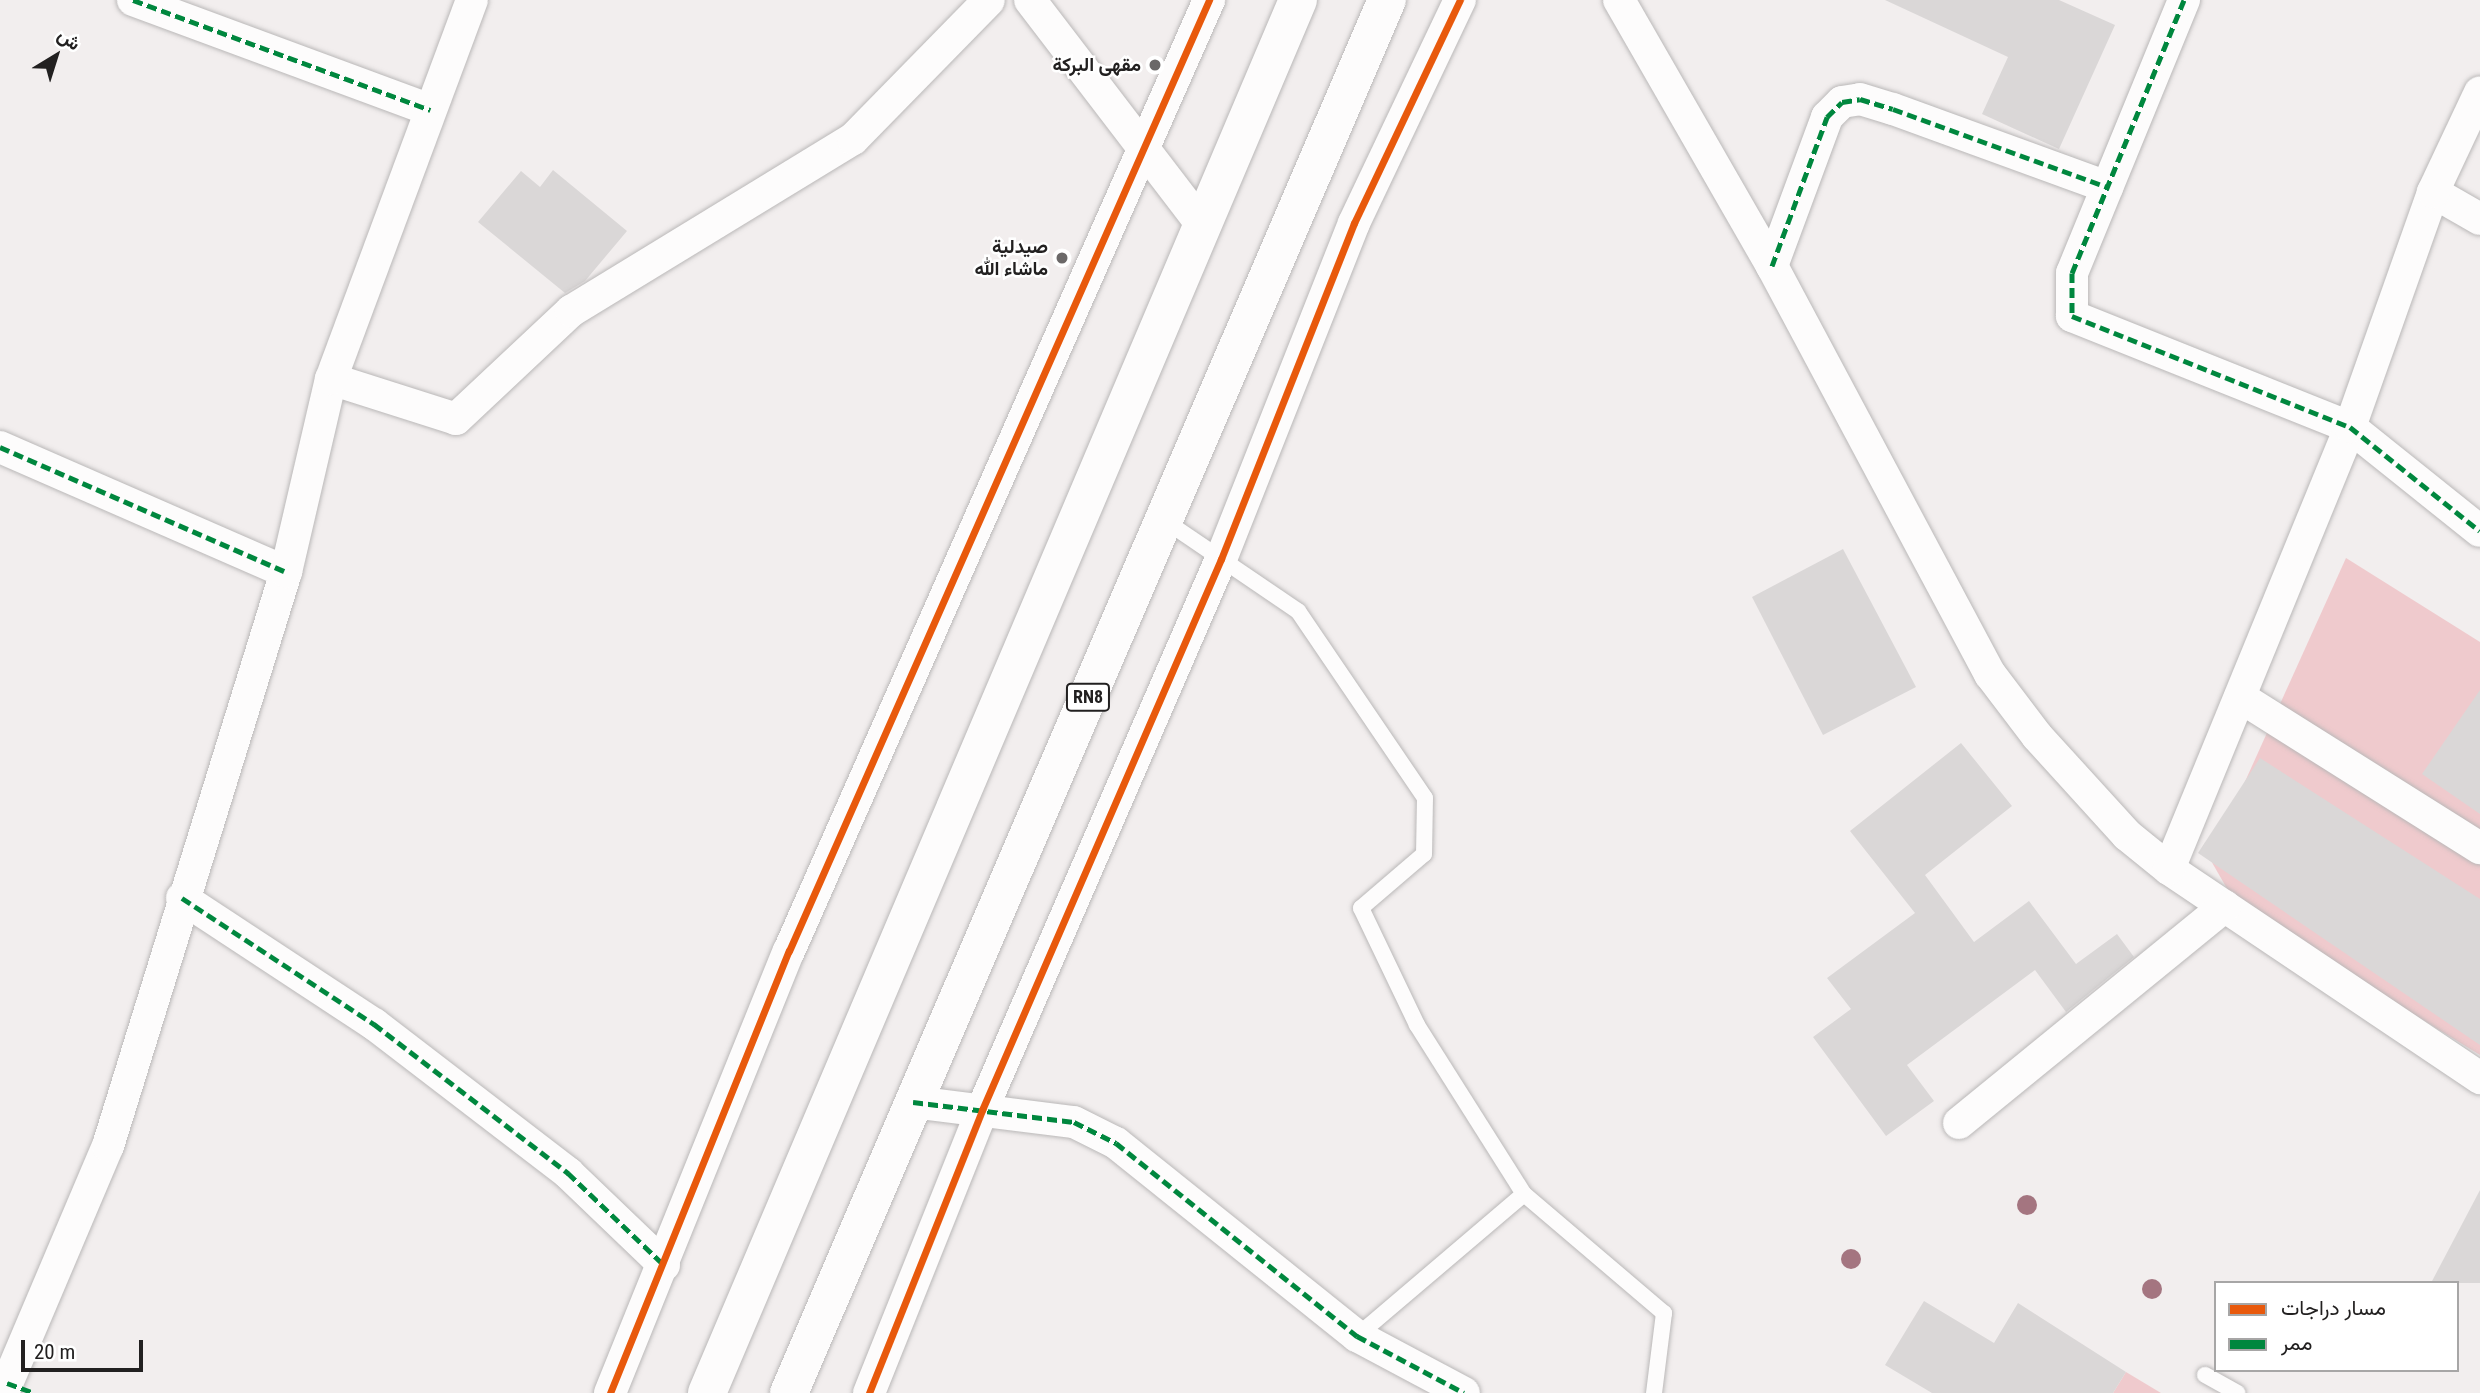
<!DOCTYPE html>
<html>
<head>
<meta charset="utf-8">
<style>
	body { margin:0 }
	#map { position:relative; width:2480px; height:1393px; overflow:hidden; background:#f2eeee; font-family:"Roboto Condensed",Vazirmatn,sans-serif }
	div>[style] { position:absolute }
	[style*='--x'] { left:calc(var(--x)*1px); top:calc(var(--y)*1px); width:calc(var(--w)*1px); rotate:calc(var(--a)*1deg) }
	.green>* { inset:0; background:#efcacd }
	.building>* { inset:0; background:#dad7d7 }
	.roads { filter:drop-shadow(0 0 2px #bab8b8) drop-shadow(0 0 2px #bab8b8) }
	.service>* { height:16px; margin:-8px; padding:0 8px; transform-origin:8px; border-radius:8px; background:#fdfcfc }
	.minor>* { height:32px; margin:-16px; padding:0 16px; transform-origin:16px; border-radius:16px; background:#fdfcfc }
	.trunk>* { height:38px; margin:-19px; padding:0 19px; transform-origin:19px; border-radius:19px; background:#fdfcfc }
	.quiet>* { height:5px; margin-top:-2.5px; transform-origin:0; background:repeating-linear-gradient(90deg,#00873e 0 10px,transparent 0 15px) }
	.cycleway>* { height:7px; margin:-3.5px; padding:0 3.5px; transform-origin:3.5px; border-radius:3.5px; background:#e8590c }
	.trees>* { width:20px; height:20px; margin:-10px; border-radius:50%; background:#a47580 }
	.dots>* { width:19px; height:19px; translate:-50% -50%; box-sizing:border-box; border:4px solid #fff; border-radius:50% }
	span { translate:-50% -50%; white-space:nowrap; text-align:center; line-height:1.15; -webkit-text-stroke:5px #fff; paint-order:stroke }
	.shield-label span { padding:2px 5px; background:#fff; border:2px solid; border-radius:5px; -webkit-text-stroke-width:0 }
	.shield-label { font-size:18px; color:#222020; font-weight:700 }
	.poi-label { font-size:19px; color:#222020; font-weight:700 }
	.right { translate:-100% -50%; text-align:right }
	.legend { position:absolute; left:2214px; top:1281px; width:245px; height:91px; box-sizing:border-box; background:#fff; border:2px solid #a7a6a6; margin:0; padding:9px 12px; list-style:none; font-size:21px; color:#222020 }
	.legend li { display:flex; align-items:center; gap:14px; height:35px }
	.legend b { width:35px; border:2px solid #a7a6a6 }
	.north { position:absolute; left:21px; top:21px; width:70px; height:70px; -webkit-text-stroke:5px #fff; paint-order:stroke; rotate:38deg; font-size:19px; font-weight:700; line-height:28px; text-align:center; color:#222020 }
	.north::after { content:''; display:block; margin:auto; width:24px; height:32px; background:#222020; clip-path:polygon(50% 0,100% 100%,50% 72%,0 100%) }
	.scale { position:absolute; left:21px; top:1340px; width:122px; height:32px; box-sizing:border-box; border:4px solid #222020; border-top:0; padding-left:9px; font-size:21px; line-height:24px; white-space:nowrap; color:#222020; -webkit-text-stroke:5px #fff; paint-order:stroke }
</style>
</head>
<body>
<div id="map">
	<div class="green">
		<i style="clip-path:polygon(2346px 558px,2480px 642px,2480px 1055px,2237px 906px,2210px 859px)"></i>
		<i style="clip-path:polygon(2126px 1372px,2161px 1393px,2113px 1393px)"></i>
	</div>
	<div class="building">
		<i style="clip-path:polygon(1885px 0,2059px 0,2115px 25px,2059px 149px,1982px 114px,2008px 57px)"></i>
		<i style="clip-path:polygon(553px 170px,627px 231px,585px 281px,565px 293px,478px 222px,521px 171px,540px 187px)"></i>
		<i style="clip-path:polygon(1843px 549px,1916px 687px,1823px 735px,1752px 597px)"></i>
		<i style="clip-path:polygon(2480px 690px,2480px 814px,2422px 774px)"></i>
		<i style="clip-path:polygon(1961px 743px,2012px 806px,1925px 875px,1974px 942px,2029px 901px,2076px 964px,2117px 934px,2134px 957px,2066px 1012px,2035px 970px,1907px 1065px,1934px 1101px,1886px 1136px,1813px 1037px,1851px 1009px,1827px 978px,1915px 913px,1850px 831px)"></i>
		<i style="clip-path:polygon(2260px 758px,2480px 899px,2480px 1045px,2198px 853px)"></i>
		<i style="clip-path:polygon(2480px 1190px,2480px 1283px,2431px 1283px)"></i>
		<i style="clip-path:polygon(1924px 1301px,1994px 1343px,2018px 1303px,2126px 1372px,2113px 1393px,1932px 1393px,1885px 1365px)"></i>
	</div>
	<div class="roads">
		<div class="service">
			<i style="--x:1164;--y:520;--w:162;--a:34.2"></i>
			<i style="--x:1298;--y:611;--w:226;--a:55.8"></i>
			<i style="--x:1425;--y:798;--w:56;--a:91"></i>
			<i style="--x:1424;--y:854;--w:83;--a:139.4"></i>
			<i style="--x:1361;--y:908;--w:130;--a:64.4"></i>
			<i style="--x:1417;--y:1025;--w:200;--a:57.7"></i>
			<i style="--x:1524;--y:1194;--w:184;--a:40.4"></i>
			<i style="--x:1664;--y:1313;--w:81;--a:97.1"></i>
			<i style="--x:1357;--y:1336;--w:219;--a:-40.4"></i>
			<i style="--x:2205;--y:1375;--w:37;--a:29"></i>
		</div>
		<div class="minor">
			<i style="--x:133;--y:0;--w:317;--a:20.3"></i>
			<i style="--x:1030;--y:0;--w:278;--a:52.6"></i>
			<i style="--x:1619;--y:0;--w:307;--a:60.1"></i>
			<i style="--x:1772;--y:266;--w:463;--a:61.9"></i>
			<i style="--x:1990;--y:674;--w:78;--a:52.8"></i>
			<i style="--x:2037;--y:736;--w:134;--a:47.7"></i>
			<i style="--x:2127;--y:835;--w:54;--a:39"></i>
			<i style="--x:2169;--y:869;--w:375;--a:33.9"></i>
			<i style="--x:2184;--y:0;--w:295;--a:112.3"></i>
			<i style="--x:2072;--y:273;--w:43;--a:90"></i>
			<i style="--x:2072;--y:316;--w:299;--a:21.8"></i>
			<i style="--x:2350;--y:427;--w:166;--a:38.7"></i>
			<i style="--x:2433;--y:192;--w:54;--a:29.9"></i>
			<i style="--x:1772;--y:266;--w:159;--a:-69.7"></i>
			<i style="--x:1827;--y:117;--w:21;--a:-45"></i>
			<i style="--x:1842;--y:102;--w:18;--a:-9"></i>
			<i style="--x:1860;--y:99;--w:34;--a:17"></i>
			<i style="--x:1893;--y:109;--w:228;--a:20"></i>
			<i style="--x:331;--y:379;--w:131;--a:17.7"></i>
			<i style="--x:456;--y:419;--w:158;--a:-43.2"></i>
			<i style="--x:571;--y:311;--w:330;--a:-31.4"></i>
			<i style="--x:853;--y:139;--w:194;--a:-45.6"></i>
			<i style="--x:0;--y:447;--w:312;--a:23.6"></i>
			<i style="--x:2240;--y:697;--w:284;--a:32.2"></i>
			<i style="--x:2169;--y:869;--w:478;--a:-67.7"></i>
			<i style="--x:2350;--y:427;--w:249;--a:-70.5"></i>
			<i style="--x:2433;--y:192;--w:110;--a:-64.8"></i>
			<i style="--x:182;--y:898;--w:230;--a:33.3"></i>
			<i style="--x:374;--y:1024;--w:245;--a:37.5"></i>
			<i style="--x:568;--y:1173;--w:133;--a:43.8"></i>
			<i style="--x:913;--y:1102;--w:162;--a:7.1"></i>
			<i style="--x:1074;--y:1122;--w:47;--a:26.6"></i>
			<i style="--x:1116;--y:1143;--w:309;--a:38.7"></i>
			<i style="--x:1357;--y:1336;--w:121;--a:28"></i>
			<i style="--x:1959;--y:1123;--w:343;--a:-39.2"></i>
			<i style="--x:3;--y:1393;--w:268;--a:-67"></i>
			<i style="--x:108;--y:1146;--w:601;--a:-72.77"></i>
			<i style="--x:286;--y:572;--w:198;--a:-76.9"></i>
			<i style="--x:331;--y:379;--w:404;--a:-69.6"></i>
			<i style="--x:610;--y:1393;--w:477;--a:-68"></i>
			<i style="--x:789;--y:951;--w:1040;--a:-66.17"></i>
			<i style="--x:869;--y:1393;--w:305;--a:-68.2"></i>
			<i style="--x:982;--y:1110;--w:601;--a:-66.55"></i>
			<i style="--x:1221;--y:559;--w:361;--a:-68.4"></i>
			<i style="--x:1354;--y:223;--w:247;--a:-64.6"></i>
		</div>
		<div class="trunk">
			<i style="--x:707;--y:1393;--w:1513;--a:-67.01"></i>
			<i style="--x:789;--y:1393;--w:1516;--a:-66.77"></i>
		</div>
	</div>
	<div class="quiet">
		<i style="--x:133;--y:0;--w:317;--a:20.3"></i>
		<i style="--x:2184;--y:0;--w:295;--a:112.3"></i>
		<i style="--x:2072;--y:273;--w:43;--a:90"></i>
		<i style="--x:2072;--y:316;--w:299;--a:21.8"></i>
		<i style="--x:2350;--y:427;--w:166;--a:38.7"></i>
		<i style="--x:1772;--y:266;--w:159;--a:-69.7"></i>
		<i style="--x:1827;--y:117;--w:21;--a:-45"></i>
		<i style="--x:1842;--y:102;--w:18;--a:-9"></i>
		<i style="--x:1860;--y:99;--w:34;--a:17"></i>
		<i style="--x:1893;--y:109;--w:228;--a:20"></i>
		<i style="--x:0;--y:447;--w:312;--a:23.6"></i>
		<i style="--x:182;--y:898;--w:230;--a:33.3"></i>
		<i style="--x:374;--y:1024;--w:245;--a:37.5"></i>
		<i style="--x:568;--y:1173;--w:133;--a:43.8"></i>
		<i style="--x:913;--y:1102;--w:162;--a:7.1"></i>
		<i style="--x:1074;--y:1122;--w:47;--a:26.6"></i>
		<i style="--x:1116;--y:1143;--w:309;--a:38.7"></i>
		<i style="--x:1357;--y:1336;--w:121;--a:28"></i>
		<i style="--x:7;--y:1383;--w:30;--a:20"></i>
	</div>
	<div class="cycleway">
		<i style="--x:610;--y:1393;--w:477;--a:-68"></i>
		<i style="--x:789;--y:951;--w:1040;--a:-66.17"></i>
		<i style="--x:869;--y:1393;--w:305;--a:-68.2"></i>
		<i style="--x:982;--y:1110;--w:601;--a:-66.55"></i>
		<i style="--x:1221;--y:559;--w:361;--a:-68.4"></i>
		<i style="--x:1354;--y:223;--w:247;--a:-64.6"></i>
	</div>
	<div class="trees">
		<i style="left:2027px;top:1205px"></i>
		<i style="left:1851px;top:1259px"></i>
		<i style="left:2152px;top:1289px"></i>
	</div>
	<div class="dots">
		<i style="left:1155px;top:65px;background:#6b6868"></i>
		<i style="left:1062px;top:258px;background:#6b6868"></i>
	</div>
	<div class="shield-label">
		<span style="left:1088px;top:697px">RN8</span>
	</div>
	<div class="poi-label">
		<span class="right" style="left:1141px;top:65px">مقهى البركة</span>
		<span class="right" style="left:1048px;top:258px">صيدلية<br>ماشاء الله</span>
	</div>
	<ul class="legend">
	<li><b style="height:9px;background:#e8590c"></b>مسار دراجات</li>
	<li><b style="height:9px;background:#00873e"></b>ممر</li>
	</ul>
	<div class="north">ش</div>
	<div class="scale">20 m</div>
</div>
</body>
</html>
